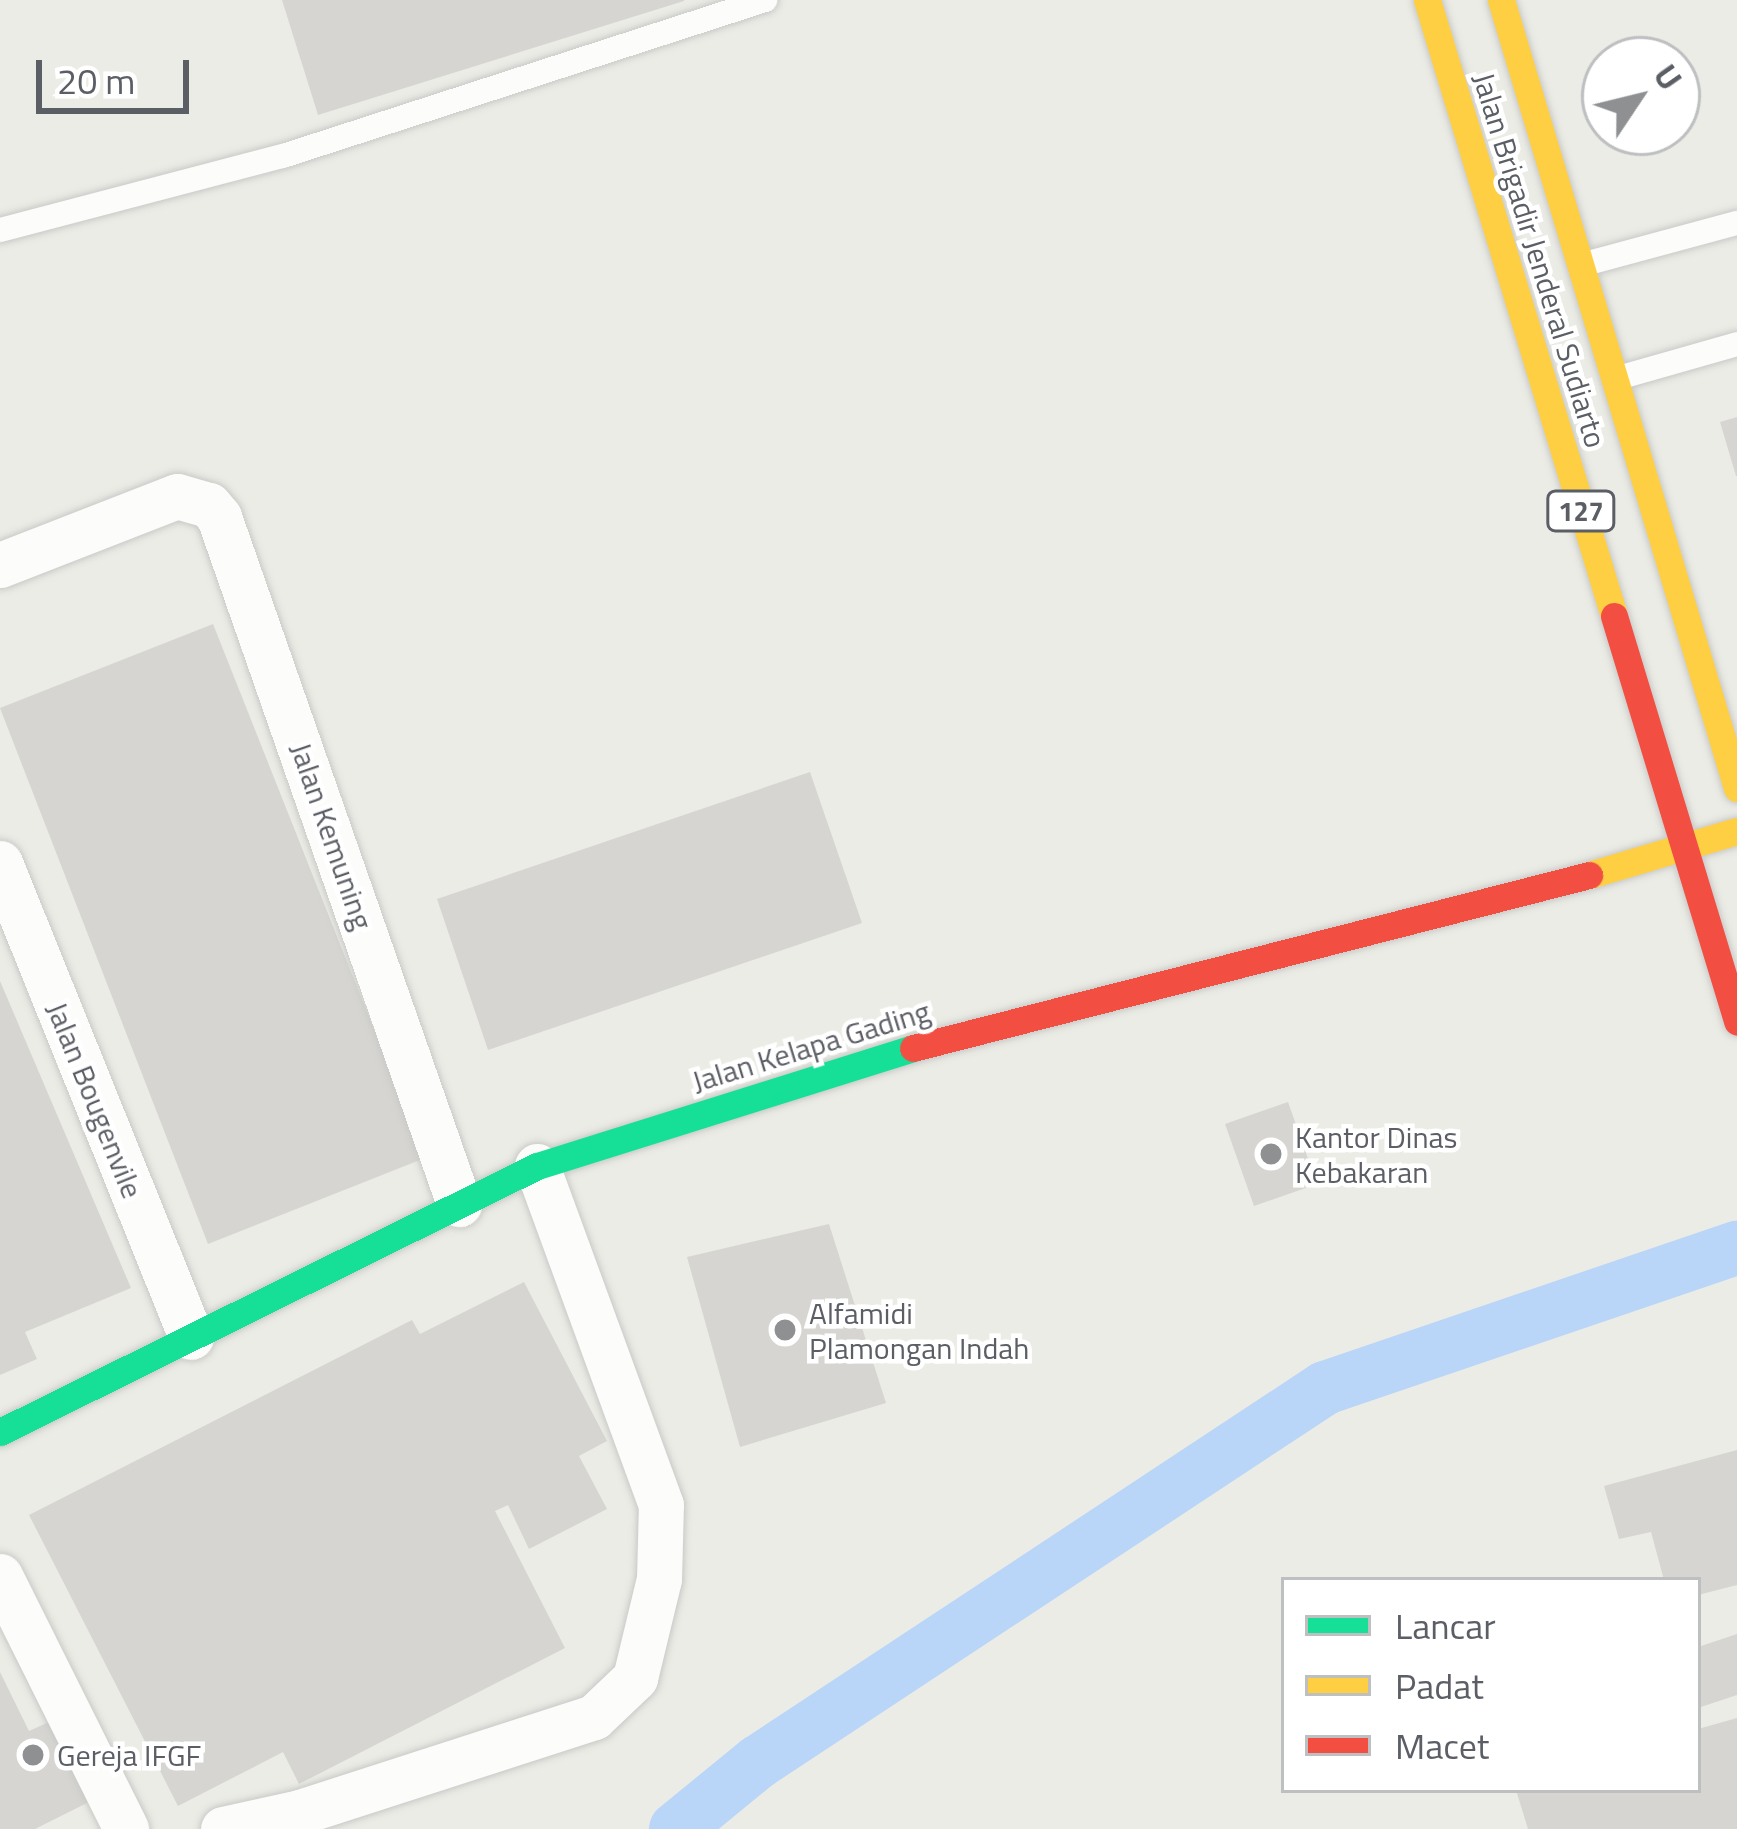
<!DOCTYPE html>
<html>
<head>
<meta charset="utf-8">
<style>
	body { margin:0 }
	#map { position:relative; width:1737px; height:1829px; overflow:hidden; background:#ecece6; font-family:"Titillium Web",sans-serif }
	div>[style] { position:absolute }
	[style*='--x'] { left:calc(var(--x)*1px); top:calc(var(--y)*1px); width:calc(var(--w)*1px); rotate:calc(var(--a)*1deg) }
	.canal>* { height:54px; margin:-27px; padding:0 27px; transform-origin:27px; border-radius:27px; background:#b9d5f8 }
	.building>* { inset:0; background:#d6d5d1 }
	.roads { filter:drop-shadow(0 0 3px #c9cac8) drop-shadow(0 0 3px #c9cac8) }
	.lane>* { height:24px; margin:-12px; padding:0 12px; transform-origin:12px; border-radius:12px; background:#fcfcfb }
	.street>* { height:45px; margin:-22.5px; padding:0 22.5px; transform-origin:22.5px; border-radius:22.5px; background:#fcfcfb }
	.fast>* { height:27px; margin:-13.5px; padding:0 13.5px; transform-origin:13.5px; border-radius:13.5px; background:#16e098 }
	.slow>* { height:27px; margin:-13.5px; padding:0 13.5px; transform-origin:13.5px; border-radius:13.5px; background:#ffcf43 }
	.jam>* { height:27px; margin:-13.5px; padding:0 13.5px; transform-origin:13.5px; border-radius:13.5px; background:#f24e42 }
	.dots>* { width:33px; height:33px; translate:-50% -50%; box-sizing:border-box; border:6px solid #fff; border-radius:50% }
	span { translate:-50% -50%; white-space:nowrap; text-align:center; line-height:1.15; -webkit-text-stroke:9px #fff; paint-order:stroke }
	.shield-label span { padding:3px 9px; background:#fff; border:3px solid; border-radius:9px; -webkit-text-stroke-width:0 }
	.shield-label { font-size:27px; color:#5b5e65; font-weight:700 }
	.street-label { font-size:30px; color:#5b5e65 }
	.poi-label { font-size:30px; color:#5b5e65 }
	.left { translate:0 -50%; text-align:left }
	.legend { position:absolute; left:1281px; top:1577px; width:420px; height:216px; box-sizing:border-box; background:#fff; border:3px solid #bdbfc1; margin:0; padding:15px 21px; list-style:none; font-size:36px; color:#5b5e65 }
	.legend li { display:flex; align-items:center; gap:24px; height:60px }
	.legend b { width:60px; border:3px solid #bdbfc1 }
	.north { position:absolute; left:1581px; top:36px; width:120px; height:120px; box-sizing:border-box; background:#fff; border:3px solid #bdbfc1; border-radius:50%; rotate:55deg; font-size:33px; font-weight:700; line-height:48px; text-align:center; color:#5b5e65 }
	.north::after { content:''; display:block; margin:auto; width:42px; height:54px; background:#8e9092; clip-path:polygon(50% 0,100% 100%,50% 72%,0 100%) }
	.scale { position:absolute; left:36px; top:60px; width:153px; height:54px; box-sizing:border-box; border:6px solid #5b5e65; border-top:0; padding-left:15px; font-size:36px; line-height:42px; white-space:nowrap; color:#5b5e65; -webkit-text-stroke:9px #fff; paint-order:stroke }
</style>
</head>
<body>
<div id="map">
	<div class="canal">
		<i style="--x:676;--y:1829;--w:106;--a:-39.3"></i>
		<i style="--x:758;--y:1762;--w:679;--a:-33.41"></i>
		<i style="--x:1325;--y:1388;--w:435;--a:-18.8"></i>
	</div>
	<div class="building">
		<i style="clip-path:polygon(282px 0,684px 0,684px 1px,318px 115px)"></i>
		<i style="clip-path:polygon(1737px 417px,1737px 476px,1736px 476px,1720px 422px)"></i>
		<i style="clip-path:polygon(213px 624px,425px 1158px,208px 1244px,0 708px)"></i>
		<i style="clip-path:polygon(810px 772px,862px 923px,488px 1050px,437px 899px)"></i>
		<i style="clip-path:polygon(0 981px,131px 1288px,25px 1332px,37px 1359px,0 1375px)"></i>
		<i style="clip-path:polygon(1288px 1102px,1317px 1184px,1254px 1206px,1225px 1124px)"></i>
		<i style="clip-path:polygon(829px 1224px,886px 1403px,740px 1447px,687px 1257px)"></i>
		<i style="clip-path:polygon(524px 1282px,607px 1441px,579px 1456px,607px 1509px,529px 1549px,508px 1505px,495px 1511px,565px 1648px,299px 1784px,283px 1752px,178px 1806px,29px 1515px,412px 1320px,420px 1334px)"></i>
		<i style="clip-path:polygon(1737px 1450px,1737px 1585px,1698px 1595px,1698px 1580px,1664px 1580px,1651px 1532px,1619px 1539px,1604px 1486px)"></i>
		<i style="clip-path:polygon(1737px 1634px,1737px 1695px,1698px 1708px,1698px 1647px)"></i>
		<i style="clip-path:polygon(0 1672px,29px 1731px,49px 1722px,89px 1802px,35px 1829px,0 1829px)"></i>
		<i style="clip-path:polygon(1737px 1718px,1737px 1829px,1528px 1829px,1516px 1790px,1698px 1790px,1698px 1729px)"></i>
	</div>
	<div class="roads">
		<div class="lane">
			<i style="--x:0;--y:230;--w:293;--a:-14.7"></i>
			<i style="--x:283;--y:156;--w:507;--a:-17.93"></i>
			<i style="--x:1581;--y:265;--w:162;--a:-15.1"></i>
			<i style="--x:1618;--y:378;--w:124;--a:-15.9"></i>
		</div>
		<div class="street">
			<i style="--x:0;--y:565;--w:190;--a:-21.3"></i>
			<i style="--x:177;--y:496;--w:33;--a:16"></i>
			<i style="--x:209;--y:505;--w:16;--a:50"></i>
			<i style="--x:219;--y:517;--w:728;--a:70.74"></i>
			<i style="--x:0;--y:863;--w:511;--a:68.05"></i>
			<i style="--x:0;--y:1576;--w:283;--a:63.5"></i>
			<i style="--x:223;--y:1829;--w:79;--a:-12.4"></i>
			<i style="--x:300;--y:1812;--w:309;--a:-17.9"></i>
			<i style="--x:594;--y:1717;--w:57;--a:-43.6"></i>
			<i style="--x:635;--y:1678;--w:102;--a:-76.4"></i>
			<i style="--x:659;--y:1579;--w:74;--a:-88.5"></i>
			<i style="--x:661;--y:1505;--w:361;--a:-110.1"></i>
		</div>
		<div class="fast">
			<i style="--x:0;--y:1432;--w:599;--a:-26.35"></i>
			<i style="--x:537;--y:1166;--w:394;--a:-17.4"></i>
		</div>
		<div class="slow">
			<i style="--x:1427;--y:0;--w:644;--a:73.11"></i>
			<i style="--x:1501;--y:0;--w:823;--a:73.33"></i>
			<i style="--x:1589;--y:875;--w:154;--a:-16.6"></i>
		</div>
		<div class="jam">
			<i style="--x:1614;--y:616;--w:424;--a:73.1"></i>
			<i style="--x:913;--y:1048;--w:698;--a:-14.35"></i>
		</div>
	</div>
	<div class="dots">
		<i style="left:1271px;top:1154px;background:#8e9092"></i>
		<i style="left:785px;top:1330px;background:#8e9092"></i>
		<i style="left:33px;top:1755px;background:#8e9092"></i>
	</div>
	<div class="shield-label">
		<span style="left:1581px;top:511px">127</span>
	</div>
	<div class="street-label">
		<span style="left:1540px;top:260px;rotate:73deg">Jalan Brigadir Jenderal Sudiarto</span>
		<span style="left:332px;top:836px;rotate:71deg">Jalan Kemuning</span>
		<span style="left:811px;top:1046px;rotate:-17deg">Jalan Kelapa Gading</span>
		<span style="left:95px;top:1100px;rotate:68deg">Jalan Bougenvile</span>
	</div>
	<div class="poi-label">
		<span class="left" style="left:1295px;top:1154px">Kantor Dinas<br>Kebakaran</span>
		<span class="left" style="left:809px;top:1330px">Alfamidi<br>Plamongan Indah</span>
		<span class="left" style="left:57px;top:1755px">Gereja IFGF</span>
	</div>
	<ul class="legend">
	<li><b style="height:15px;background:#16e098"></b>Lancar</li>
	<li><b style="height:15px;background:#ffcf43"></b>Padat</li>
	<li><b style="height:15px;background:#f24e42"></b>Macet</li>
	</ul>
	<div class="north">U</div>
	<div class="scale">20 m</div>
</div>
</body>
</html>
